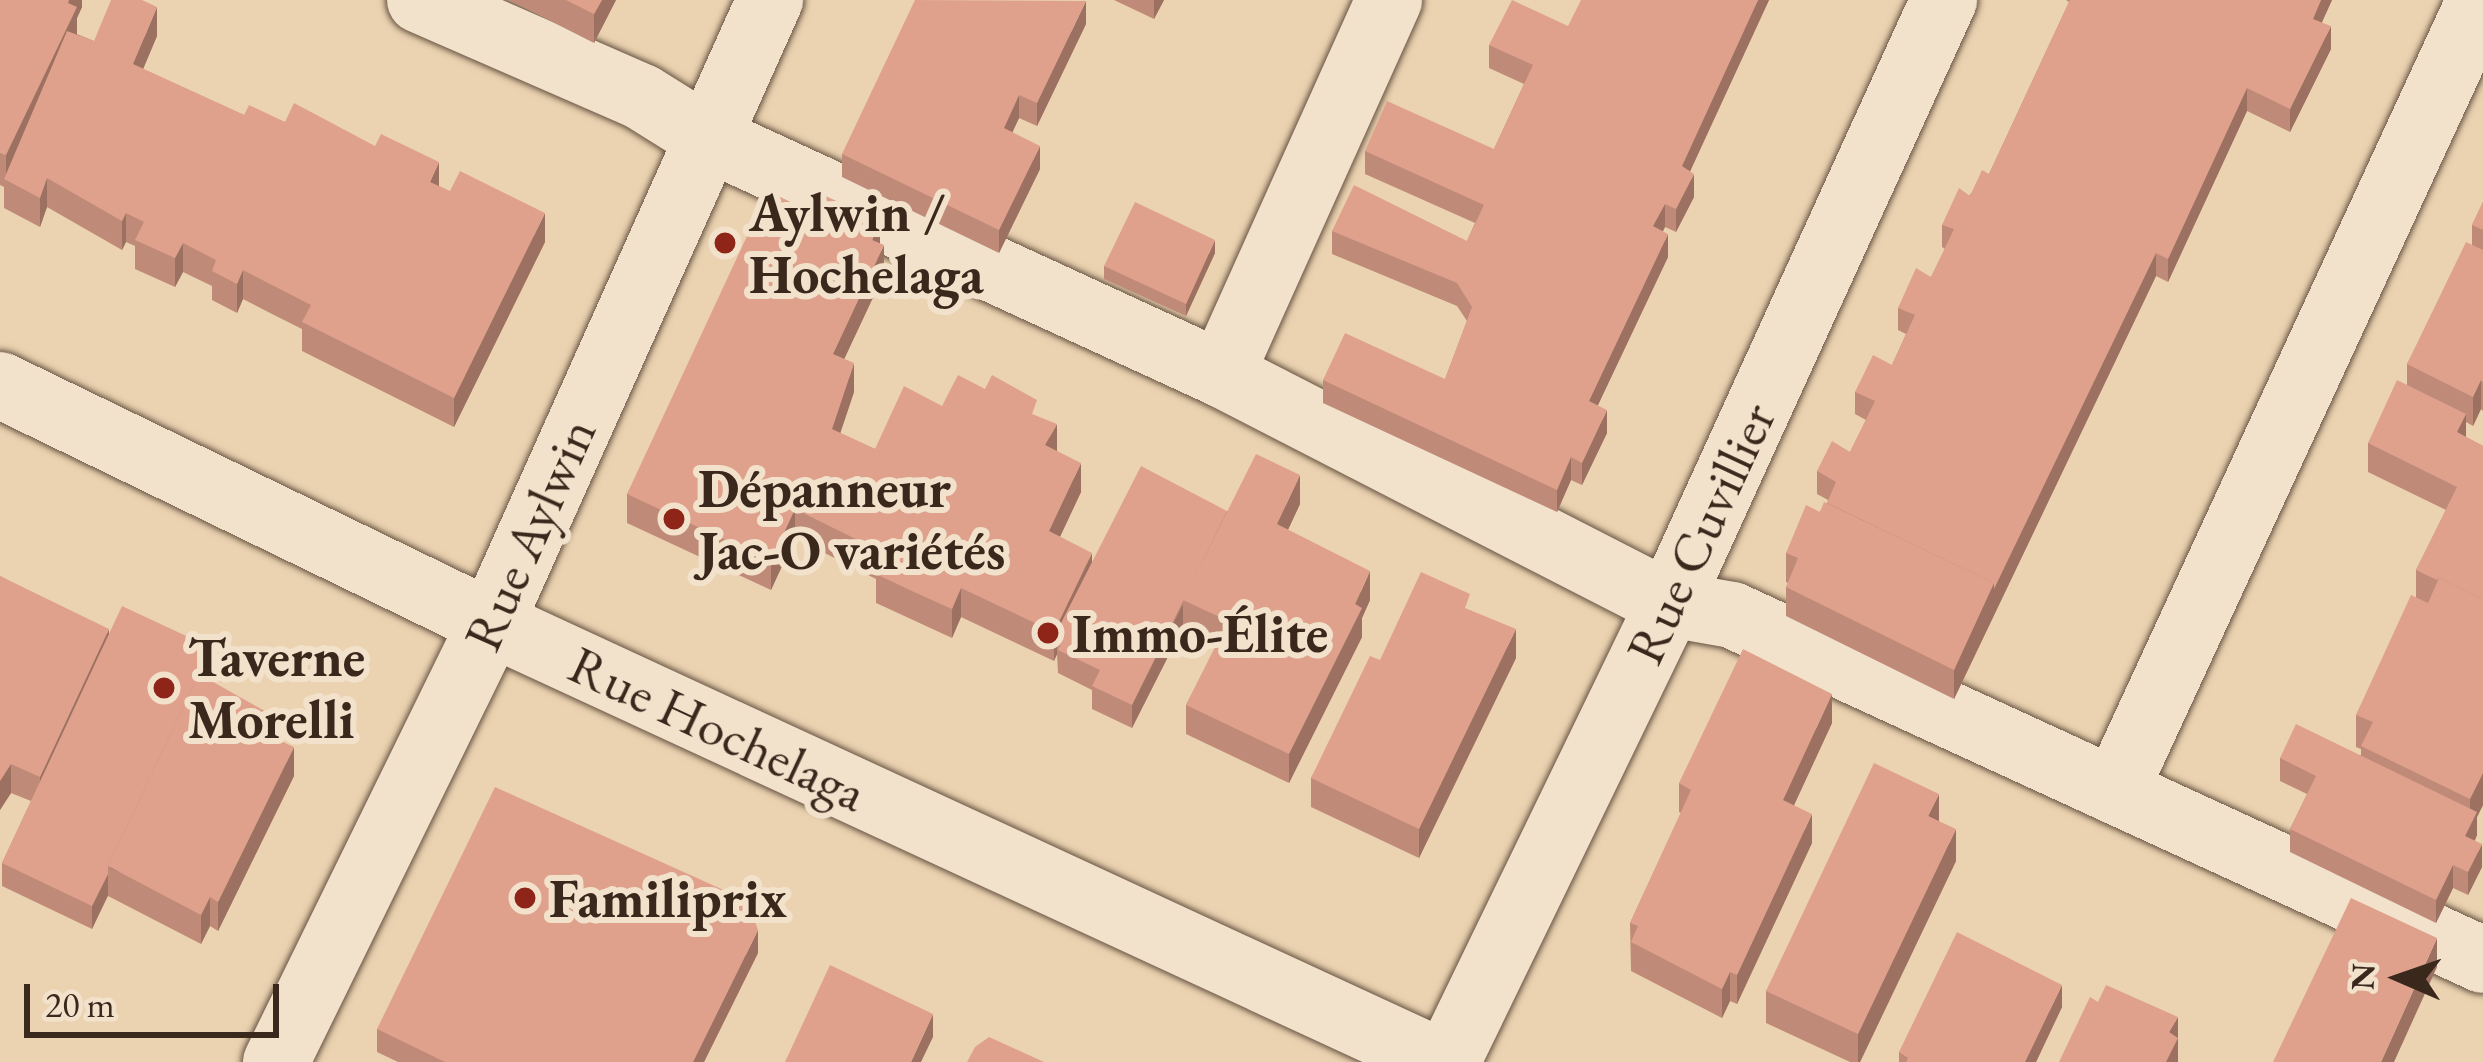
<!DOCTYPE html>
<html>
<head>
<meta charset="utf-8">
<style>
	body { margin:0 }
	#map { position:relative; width:2483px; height:1062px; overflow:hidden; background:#ebd3b1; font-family:"EB Garamond",serif }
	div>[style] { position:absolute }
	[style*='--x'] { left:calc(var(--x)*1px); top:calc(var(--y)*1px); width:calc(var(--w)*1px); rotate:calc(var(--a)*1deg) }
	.roads { filter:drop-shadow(0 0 3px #675342) drop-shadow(0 0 3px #675342) }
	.minor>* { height:66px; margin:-33px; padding:0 33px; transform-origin:33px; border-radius:33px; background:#f2e2cc }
	.wall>* { inset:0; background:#c08a78 }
	.shaded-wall>* { inset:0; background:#9c7162 }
	.building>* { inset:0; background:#dfa18c }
	.dots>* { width:33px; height:33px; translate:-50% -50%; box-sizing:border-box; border:6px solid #f2e2cc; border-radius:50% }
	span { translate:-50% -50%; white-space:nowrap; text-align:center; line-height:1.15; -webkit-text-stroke:12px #f2e2cc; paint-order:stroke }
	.poi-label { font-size:54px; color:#3b281d; font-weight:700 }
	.left { translate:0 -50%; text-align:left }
	.street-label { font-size:54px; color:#3b281d }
	.north { position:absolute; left:2339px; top:918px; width:120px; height:120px; -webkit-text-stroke:9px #f2e2cc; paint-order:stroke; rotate:272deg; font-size:33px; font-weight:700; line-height:48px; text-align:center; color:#3b281d }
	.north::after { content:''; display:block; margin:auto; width:42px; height:54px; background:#3b281d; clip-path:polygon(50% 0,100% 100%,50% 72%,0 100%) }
	.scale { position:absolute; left:24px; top:984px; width:255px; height:54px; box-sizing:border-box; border:6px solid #3b281d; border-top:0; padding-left:15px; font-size:36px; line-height:42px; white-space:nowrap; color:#3b281d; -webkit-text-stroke:9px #f2e2cc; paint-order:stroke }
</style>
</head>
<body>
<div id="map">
	<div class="roads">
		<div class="minor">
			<i style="--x:420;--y:0;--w:242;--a:23.6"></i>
			<i style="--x:642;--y:97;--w:75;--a:32"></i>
			<i style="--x:706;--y:137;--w:567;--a:24.71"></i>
			<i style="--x:1221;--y:374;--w:504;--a:27.18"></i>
			<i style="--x:1669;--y:604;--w:64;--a:9.9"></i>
			<i style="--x:1732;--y:615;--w:826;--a:24.67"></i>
			<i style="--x:1221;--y:374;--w:410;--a:-65.8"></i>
			<i style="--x:0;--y:385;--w:546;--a:25.86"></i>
			<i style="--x:491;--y:623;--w:1047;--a:24.8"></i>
			<i style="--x:2115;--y:791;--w:871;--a:-65.23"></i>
			<i style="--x:276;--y:1062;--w:489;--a:-63.9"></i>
			<i style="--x:491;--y:623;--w:683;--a:-65.88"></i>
			<i style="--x:1447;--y:1062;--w:509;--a:-64.14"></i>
			<i style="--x:1669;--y:604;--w:664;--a:-65.52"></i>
		</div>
	</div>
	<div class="wall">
		<i style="clip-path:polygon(0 0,82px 0,82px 7px,77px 18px,77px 34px,94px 41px,157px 36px,143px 69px,244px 115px,285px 122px,439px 186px,545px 242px,454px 427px,302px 351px,302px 329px,272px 314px,243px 299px,237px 313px,212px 300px,212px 286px,183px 272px,175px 287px,135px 269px,135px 246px,126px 242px,122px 250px,47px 207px,40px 227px,4px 208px,4px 187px,0 185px)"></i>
		<i style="clip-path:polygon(509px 0,616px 0,594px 43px)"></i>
		<i style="clip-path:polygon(1114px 0,1164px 0,1154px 19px)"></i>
		<i style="clip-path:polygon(1769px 0,1690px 171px,1694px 197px,1676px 232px,1665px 227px,1663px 231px,1668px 257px,1598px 405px,1607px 433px,1582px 485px,1571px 480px,1557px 512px,1323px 403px,1323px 380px,1445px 379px,1467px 321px,1457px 306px,1332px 254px,1332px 231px,1467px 241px,1475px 223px,1365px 174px,1365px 151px,1494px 149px,1524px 84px,1489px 68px,1489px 45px,1568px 26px)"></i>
		<i style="clip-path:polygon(2066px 0,2332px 0,2322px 22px,2331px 49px,2290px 132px,2247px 111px,2168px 282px,2156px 276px,1954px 699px,1786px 616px,1786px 587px,1788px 583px,1786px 582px,1786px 553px,1827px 503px,1828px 500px,1817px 494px,1817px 471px,1850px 452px,1866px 420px,1855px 414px,1855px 392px,1892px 365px,1906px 334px,1898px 330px,1898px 308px,1931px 277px,1945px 249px,1942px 247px,1942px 225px,1989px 174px,2069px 2px)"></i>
		<i style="clip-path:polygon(1086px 24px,1037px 126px,1019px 118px,1012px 132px,1040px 169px,999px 253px,842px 177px,842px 154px)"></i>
		<i style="clip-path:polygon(2483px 202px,2483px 411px,2481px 409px,2473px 426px,2466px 422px,2466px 437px,2483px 446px,2483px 805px,2477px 817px,2477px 835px,2475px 841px,2482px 867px,2468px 895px,2453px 888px,2436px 923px,2290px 852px,2290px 829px,2307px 794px,2280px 781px,2280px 758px,2361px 755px,2361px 749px,2356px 747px,2356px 715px,2416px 598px,2416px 570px,2446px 510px,2368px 472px,2368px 443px,2407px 385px,2407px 364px,2472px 245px,2472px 225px)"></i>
		<i style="clip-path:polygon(880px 243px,884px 274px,844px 359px,854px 392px,840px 433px,875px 449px,942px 406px,1037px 416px,1081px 492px,1060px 537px,1092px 562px,1227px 511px,1300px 504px,1288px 530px,1370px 600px,1362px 618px,1362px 637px,1289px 783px,1186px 734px,1186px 705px,1217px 645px,1183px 627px,1132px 728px,1092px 709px,1092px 690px,1058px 673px,1057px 654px,1054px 661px,961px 617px,952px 638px,876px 603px,876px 579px,795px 538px,771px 590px,627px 523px,627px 494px)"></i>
		<i style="clip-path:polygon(1215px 253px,1186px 316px,1104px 279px,1104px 266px)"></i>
		<i style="clip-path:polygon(0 576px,109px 635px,214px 671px,210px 680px,270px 735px,294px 776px,218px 931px,210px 926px,201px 944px,108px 896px,92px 929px,2px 886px,2px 863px,31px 801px,11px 793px,0 810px)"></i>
		<i style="clip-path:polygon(1470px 610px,1516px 658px,1419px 858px,1311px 807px,1311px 778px,1380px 660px)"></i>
		<i style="clip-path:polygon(1832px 723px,1794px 805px,1812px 843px,1737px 1004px,1730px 1001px,1722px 1018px,1631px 971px,1630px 923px,1681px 813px,1679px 812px,1679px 783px)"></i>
		<i style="clip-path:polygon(1939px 821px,1956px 861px,1860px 1062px,1850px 1062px,1766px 1023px,1766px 991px)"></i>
		<i style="clip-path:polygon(758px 953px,704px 1062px,398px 1062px,377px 1052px,377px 1029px)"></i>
		<i style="clip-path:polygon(2062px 1007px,2036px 1062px,1899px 1062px,1899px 1052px)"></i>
	</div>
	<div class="shaded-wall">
		<i style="clip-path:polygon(69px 0,82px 0,82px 7px,77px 18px,77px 39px,6px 180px,6px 155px)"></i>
		<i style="clip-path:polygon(602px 0,616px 0,594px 43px,594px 14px)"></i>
		<i style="clip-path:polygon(1154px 0,1164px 0,1154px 19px)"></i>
		<i style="clip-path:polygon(1758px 0,1769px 0,1682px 189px,1682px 166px)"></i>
		<i style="clip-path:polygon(2321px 0,2332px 0,2313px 42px,2313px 19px)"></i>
		<i style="clip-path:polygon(1086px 1px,1086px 24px,1037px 126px,1037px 103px)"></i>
		<i style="clip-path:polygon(157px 7px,157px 36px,133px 93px,133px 64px)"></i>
		<i style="clip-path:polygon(2331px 26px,2331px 49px,2290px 132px,2290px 109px)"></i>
		<i style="clip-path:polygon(2247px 88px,2247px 111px,2168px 282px,2168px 259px)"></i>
		<i style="clip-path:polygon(1019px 95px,1019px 118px,1004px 151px,1004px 128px)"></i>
		<i style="clip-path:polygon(1040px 146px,1040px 169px,999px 253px,999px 230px)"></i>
		<i style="clip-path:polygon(439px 162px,439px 191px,430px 182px)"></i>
		<i style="clip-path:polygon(1694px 174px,1694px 197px,1676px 232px,1676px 209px)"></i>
		<i style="clip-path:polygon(47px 178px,47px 207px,40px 227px,40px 198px)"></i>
		<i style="clip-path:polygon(1665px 204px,1665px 227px,1653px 249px,1653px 226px)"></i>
		<i style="clip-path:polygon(126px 213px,126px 242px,122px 250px,122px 221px)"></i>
		<i style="clip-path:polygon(545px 213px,545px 242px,454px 427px,454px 398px)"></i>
		<i style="clip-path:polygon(880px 221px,880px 250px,872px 240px)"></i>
		<i style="clip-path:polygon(1668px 234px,1668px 257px,1589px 424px,1589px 401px)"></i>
		<i style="clip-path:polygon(1215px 240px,1215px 253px,1186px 316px,1186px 304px)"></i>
		<i style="clip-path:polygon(183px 243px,183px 272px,175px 287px,175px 258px)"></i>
		<i style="clip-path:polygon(884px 245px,884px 274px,833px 383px,833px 354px)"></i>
		<i style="clip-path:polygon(2156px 253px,2156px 276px,1954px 699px,1954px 670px,1994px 583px)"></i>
		<i style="clip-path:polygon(243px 270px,243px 299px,237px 313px,237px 284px)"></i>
		<i style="clip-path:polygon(854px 363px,854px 392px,832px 458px,832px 429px)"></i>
		<i style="clip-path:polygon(2481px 380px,2481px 409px,2473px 426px,2473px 397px)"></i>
		<i style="clip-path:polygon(1607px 410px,1607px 433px,1582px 485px,1582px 463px)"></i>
		<i style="clip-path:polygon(2466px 414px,2466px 443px,2457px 432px)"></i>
		<i style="clip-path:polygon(1057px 424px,1057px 453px,1045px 445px)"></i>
		<i style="clip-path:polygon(1571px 457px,1571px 480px,1557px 512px,1557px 490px)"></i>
		<i style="clip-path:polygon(1081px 463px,1081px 492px,1049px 560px,1049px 531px)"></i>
		<i style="clip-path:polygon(1300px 475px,1300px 504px,1277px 553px,1277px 524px)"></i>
		<i style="clip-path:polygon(795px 509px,795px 538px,771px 590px,771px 561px)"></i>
		<i style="clip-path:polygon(1092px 553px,1092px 582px,1057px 631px,1057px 654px,1054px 661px,1054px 632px)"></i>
		<i style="clip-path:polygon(1370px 571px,1370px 600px,1362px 618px,1362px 637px,1289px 783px,1289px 754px)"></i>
		<i style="clip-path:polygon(961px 588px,961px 617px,952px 638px,952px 609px)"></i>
		<i style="clip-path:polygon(1183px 604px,1183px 627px,1132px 728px,1132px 705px)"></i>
		<i style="clip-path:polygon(109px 629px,109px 658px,40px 806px,40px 777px)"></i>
		<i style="clip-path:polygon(1516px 629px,1516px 658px,1419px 858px,1419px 829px)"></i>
		<i style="clip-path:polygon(214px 649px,214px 671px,119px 872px,110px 868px)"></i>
		<i style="clip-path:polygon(1832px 694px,1832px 723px,1783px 829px,1783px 800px)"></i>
		<i style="clip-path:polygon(270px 714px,270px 743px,262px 732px)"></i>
		<i style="clip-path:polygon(294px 747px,294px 776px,218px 931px,218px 902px)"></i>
		<i style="clip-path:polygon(11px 764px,11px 793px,0 810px,0 781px)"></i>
		<i style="clip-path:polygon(2483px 773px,2483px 805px,2477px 817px,2477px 835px,2465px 859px,2465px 836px,2470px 826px,2470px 799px)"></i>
		<i style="clip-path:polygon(1939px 794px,1939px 826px,1928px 816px)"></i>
		<i style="clip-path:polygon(1812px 814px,1812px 843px,1737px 1004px,1737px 975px)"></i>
		<i style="clip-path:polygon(1956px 829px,1956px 861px,1860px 1062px,1858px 1062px,1858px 1034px)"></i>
		<i style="clip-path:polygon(2482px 844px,2482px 867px,2468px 895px,2468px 872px)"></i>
		<i style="clip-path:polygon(2453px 865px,2453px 888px,2436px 923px,2436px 900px)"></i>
		<i style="clip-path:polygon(108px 874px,108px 895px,92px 929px,92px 906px)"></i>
		<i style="clip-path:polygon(210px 897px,210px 926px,201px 944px,201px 915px)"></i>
		<i style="clip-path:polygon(758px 930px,758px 953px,704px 1062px,693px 1062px)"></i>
		<i style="clip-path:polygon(2437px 938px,2437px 967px,2394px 1062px,2381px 1062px)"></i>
		<i style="clip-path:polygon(1730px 972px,1730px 1001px,1722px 1018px,1722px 989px)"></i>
		<i style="clip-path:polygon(2062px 985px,2062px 1007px,2036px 1062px,2025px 1062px)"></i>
		<i style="clip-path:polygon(933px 1014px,933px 1037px,921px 1062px,911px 1062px)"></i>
		<i style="clip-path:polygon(2178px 1017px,2178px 1062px,2166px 1062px,2169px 1032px)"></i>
	</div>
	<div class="building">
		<i style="clip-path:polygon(0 0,69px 0,68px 3px,77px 7px,6px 155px,0 153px)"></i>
		<i style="clip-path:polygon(111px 0,142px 0,157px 7px,133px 64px,244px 115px,249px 105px,285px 122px,294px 103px,375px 146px,381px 134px,439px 162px,430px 182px,450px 191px,460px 171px,545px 213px,454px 398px,302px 322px,311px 305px,272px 285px,243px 270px,237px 284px,212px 271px,216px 260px,183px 243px,175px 258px,135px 240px,144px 222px,126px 213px,122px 221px,47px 178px,40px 198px,4px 179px,67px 31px,94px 41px)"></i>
		<i style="clip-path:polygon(566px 0,602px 0,594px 14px)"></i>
		<i style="clip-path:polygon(915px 0,1086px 1px,1037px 103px,1019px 95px,1004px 128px,1040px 146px,999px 230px,842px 154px)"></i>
		<i style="clip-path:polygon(1512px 0,1568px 26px,1581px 0,1758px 0,1682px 166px,1694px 174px,1676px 209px,1665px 204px,1653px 226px,1668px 234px,1589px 401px,1607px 410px,1582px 463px,1571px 457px,1557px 490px,1323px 380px,1345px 333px,1445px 379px,1472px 307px,1457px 283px,1332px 231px,1354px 185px,1467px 241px,1484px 205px,1365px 151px,1387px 101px,1494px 149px,1533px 65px,1489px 45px)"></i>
		<i style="clip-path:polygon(2070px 0,2321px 0,2313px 19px,2331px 26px,2290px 109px,2247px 88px,2168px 259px,2156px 253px,1994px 589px,1994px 583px,1827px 503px,1836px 482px,1817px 471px,1832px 441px,1850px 452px,1875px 401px,1855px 392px,1873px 355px,1892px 365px,1915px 315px,1898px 308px,1916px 268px,1931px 277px,1954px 229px,1942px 225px,1959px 188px,1970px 196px,1982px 170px,1989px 174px)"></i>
		<i style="clip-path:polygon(768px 191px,811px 212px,819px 193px,880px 221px,872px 240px,884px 245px,833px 354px,854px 363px,832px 429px,875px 449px,904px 386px,942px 406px,958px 375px,985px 389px,992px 375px,1037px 400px,1032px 414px,1057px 424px,1045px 445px,1081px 463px,1049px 531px,1092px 553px,1054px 632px,961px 588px,952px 609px,914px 592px,876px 574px,886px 554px,795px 509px,771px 561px,627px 494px)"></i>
		<i style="clip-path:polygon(1135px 202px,1215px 240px,1186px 304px,1104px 266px)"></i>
		<i style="clip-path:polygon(2483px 202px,2483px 230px,2472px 225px)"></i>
		<i style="clip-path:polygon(2466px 242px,2483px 250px,2483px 382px,2481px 380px,2473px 397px,2407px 364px)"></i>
		<i style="clip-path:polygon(2397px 380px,2466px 414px,2457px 432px,2483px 446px,2483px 599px,2439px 578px,2437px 580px,2416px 570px,2457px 487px,2368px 443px)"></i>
		<i style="clip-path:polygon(1256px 454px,1300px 475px,1277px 524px,1370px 571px,1355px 604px,1362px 608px,1289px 754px,1186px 705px,1228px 621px,1183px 600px)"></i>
		<i style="clip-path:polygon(1141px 466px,1227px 511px,1132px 705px,1092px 686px,1100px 670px,1058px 650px,1065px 635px,1057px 631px)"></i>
		<i style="clip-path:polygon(1824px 502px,1994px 583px,1954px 670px,1786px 587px,1798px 558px,1786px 553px,1806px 505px,1820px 512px)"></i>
		<i style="clip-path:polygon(1421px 572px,1470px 594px,1465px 608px,1516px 629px,1419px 829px,1311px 778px,1370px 656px,1380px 660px)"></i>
		<i style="clip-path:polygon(0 576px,109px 629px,40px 777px,11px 764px,0 781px)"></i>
		<i style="clip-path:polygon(2439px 578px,2483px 599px,2483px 773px,2470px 799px,2361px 746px,2373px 722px,2356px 715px,2411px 595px,2428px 603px)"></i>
		<i style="clip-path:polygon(122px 606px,214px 649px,202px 675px,199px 674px,108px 866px,108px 874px,92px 906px,2px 863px)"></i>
		<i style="clip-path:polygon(1743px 649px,1832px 694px,1783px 800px,1812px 814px,1737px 975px,1730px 972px,1722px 989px,1631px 942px,1638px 926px,1630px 923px,1691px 790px,1679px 783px)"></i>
		<i style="clip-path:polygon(199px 674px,270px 714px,262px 732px,294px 747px,218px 902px,210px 897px,201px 915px,108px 866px)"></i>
		<i style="clip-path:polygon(2296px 724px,2477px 812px,2465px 836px,2482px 844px,2468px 872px,2453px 865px,2436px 900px,2290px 829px,2316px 776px,2280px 758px)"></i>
		<i style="clip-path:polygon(1874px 763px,1939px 794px,1928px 816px,1956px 829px,1858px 1034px,1766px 991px)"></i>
		<i style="clip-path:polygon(495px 787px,748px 901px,758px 930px,693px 1062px,445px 1062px,377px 1029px)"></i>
		<i style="clip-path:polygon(2351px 898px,2437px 938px,2381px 1062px,2273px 1062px)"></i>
		<i style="clip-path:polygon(1957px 932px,2062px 985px,2025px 1062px,1906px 1062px,1908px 1058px,1899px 1052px)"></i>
		<i style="clip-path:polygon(830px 965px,933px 1014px,911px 1062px,785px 1062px)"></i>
		<i style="clip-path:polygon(2106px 985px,2178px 1017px,2169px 1032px,2178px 1038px,2166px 1062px,2059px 1062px,2090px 997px,2098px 1002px)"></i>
		<i style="clip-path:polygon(989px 1037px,1044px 1062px,967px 1062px,975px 1047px)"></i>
	</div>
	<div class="dots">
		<i style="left:725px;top:243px;background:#8f2418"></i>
		<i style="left:674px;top:519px;background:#8f2418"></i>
		<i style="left:1048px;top:633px;background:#8f2418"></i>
		<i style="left:164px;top:688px;background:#8f2418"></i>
		<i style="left:525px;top:898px;background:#8f2418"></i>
	</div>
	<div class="poi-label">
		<span class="left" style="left:749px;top:243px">Aylwin /<br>Hochelaga</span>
		<span class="left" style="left:698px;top:519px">Dépanneur<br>Jac-O variétés</span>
		<span class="left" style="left:1072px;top:633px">Immo-Élite</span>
		<span class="left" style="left:188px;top:688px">Taverne<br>Morelli</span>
		<span class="left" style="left:549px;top:898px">Familiprix</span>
	</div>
	<div class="street-label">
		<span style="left:1700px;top:533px;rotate:-65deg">Rue Cuvillier</span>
		<span style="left:529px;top:534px;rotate:-66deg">Rue Aylwin</span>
		<span style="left:718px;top:728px;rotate:25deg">Rue Hochelaga</span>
	</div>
	<div class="north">N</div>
	<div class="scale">20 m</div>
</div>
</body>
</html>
